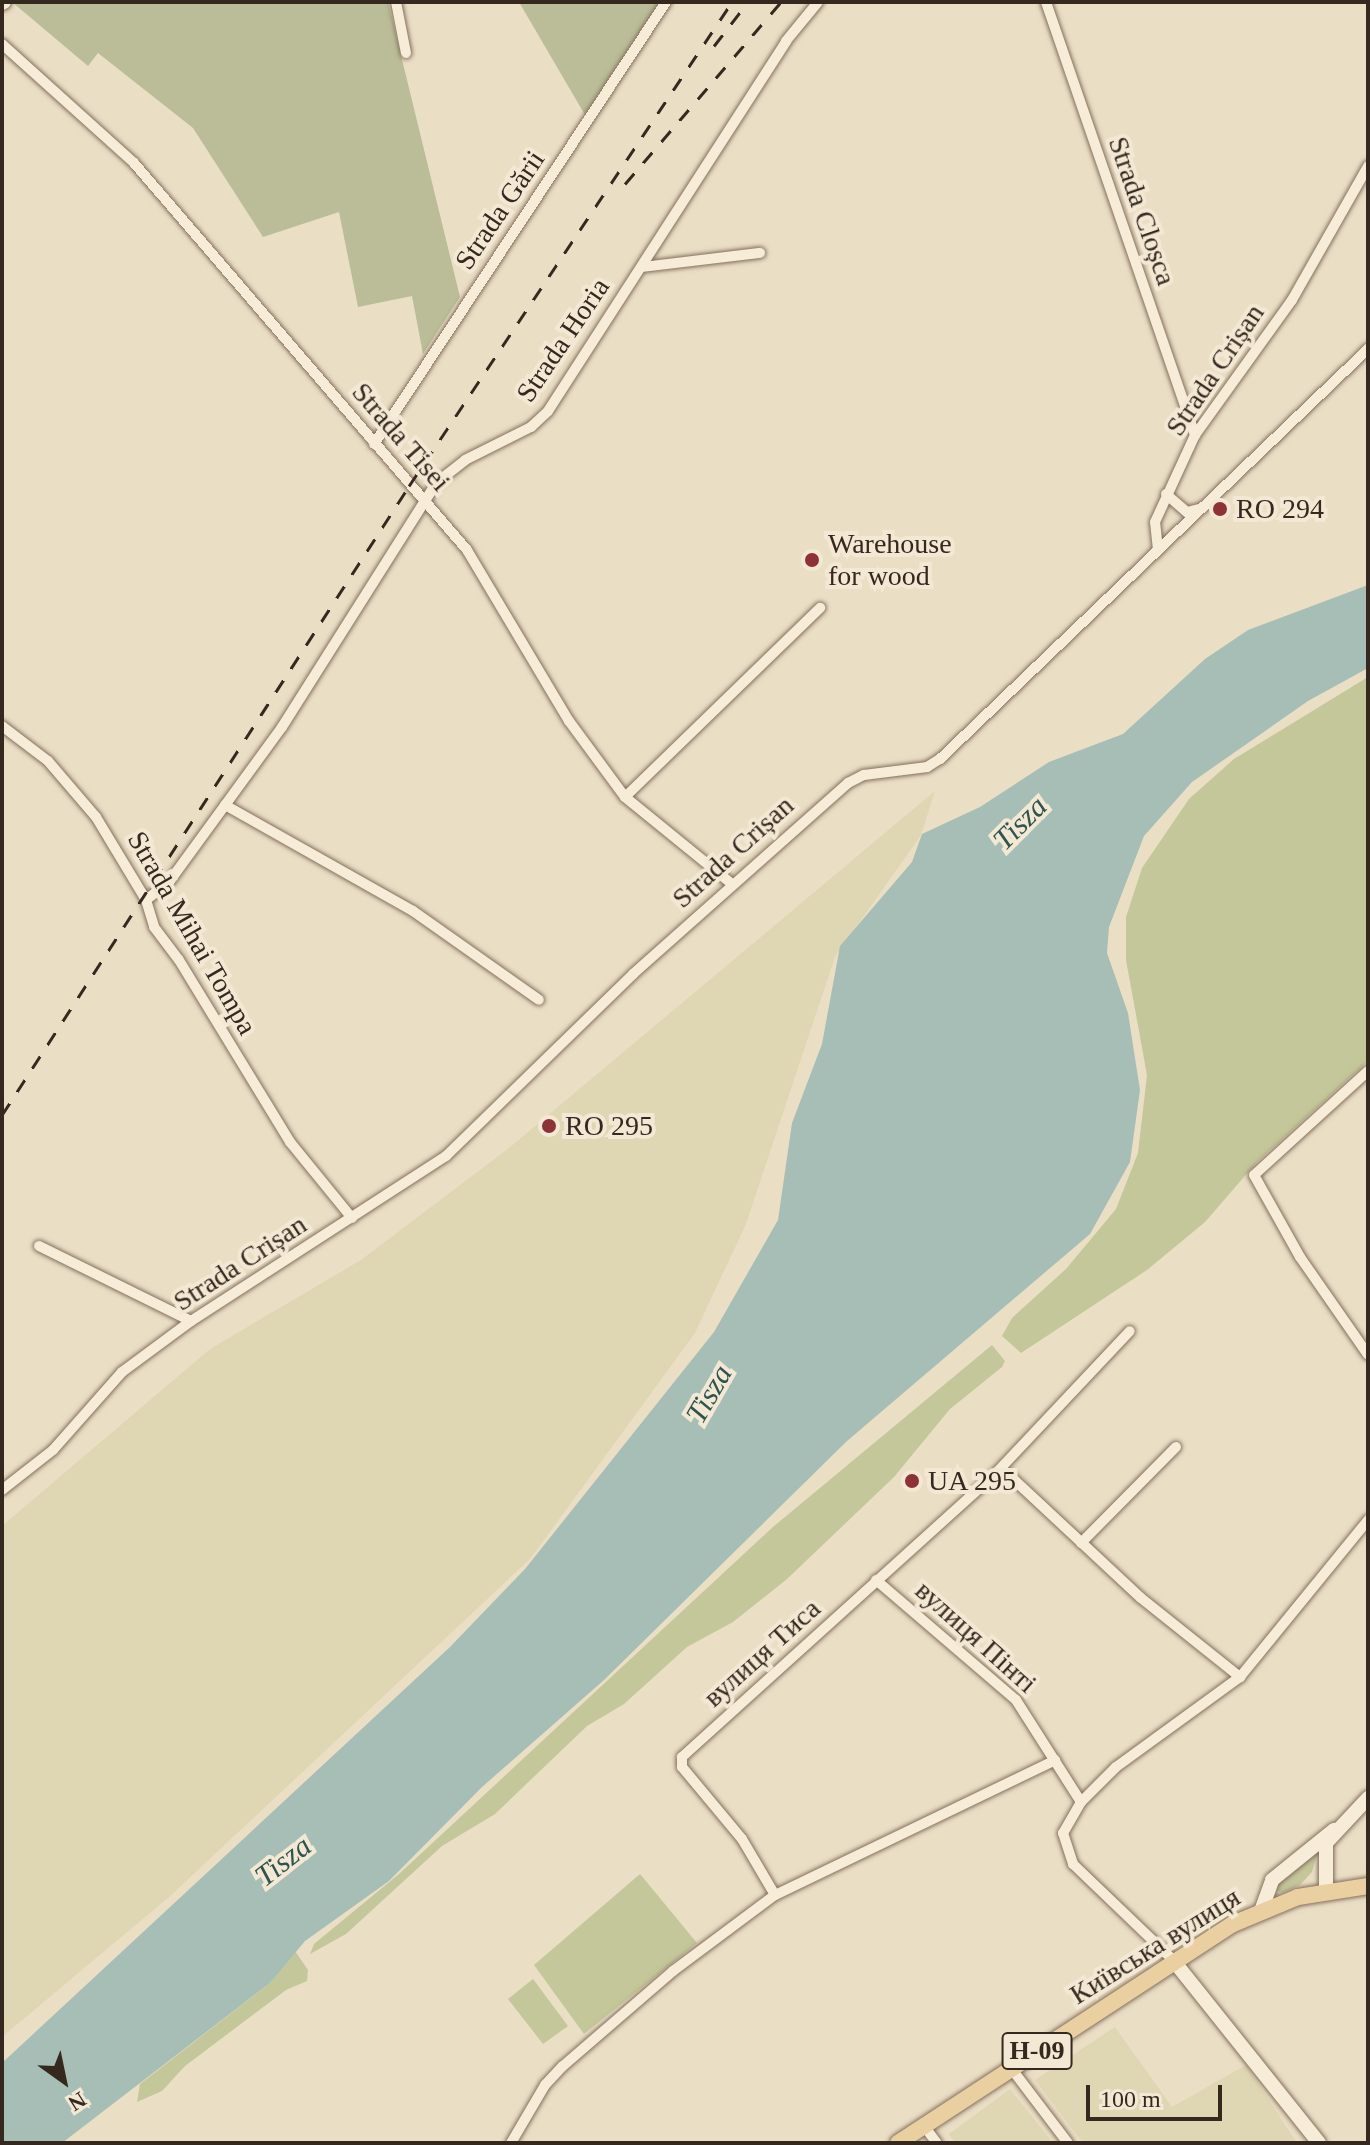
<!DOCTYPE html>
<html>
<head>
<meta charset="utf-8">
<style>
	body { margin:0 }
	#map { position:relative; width:1370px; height:2145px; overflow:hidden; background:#eadec5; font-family:"Times New Roman",serif }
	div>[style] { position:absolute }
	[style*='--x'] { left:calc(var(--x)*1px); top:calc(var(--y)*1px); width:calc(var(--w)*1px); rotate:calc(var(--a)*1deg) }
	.farmland>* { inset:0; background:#dfd6b3 }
	.green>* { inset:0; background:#c4c79a }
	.cemetery>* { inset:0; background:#babd98 }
	.water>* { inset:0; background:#a6beb6 }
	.roads { filter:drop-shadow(0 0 2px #84705d) drop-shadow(0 0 2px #84705d) }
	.street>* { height:10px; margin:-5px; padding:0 5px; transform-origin:5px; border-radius:5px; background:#f6ecd8 }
	.secondary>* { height:14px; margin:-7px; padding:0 7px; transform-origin:7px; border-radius:7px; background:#f6ecd8 }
	.primary>* { height:16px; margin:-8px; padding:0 8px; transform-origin:8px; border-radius:8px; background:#ead0a0 }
	.rail>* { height:3px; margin-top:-1.5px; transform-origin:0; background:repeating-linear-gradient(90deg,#35291f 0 14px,transparent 0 28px) }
	.dots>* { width:22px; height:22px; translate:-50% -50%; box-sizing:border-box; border:4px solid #f2e8d4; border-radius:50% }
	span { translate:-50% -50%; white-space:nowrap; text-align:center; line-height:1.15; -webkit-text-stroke:8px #f2e8d4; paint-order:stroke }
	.shield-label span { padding:2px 6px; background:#f2e8d4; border:2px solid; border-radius:6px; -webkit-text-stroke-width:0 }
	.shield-label { font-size:26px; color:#35291f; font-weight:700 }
	.street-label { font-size:28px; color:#35291f }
	.poi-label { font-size:28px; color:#35291f }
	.left { translate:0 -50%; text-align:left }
	.water-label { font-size:30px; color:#305350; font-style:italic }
	.frame { position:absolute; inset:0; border:4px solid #35291f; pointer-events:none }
	.north { position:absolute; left:24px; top:2041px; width:80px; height:80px; -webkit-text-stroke:6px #f2e8d4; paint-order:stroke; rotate:147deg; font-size:22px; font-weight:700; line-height:32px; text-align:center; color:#35291f }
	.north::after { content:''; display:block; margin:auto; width:28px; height:36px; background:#35291f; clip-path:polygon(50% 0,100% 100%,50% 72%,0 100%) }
	.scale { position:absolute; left:1086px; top:2085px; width:136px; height:36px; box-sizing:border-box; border:4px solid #35291f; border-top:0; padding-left:10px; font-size:24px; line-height:28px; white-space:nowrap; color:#35291f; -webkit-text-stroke:6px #f2e8d4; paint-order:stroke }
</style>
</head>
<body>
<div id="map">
	<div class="farmland">
		<i style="clip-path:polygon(935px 791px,921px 835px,835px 957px,746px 1224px,695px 1333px,530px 1559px,169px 1897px,2px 2037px,2px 1526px,210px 1349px,361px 1260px,509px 1148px)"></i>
		<i style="clip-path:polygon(1115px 2027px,1172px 2107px,1246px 2065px,1297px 2143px,1083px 2143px,1035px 2080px)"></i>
		<i style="clip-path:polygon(1010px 2089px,1053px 2143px,955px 2143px,949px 2134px)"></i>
	</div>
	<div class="green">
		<i style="clip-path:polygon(1368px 677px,1368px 1061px,1257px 1162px,1205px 1222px,1147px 1270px,1021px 1353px,1002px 1336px,1012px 1318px,1066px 1269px,1116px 1209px,1138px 1153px,1147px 1075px,1126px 960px,1126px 917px,1142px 868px,1189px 799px,1234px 759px)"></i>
		<i style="clip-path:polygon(992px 1345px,1005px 1361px,1002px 1367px,950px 1409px,894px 1477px,787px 1579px,733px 1622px,687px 1647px,624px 1704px,587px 1726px,495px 1814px,442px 1846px,346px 1934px,310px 1954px,314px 1944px,399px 1874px,773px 1527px)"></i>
		<i style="clip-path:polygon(1319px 1848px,1312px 1872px,1300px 1885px,1282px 1893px,1276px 1890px,1277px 1882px)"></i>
		<i style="clip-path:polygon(640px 1874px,697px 1943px,584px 2034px,534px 1965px)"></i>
		<i style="clip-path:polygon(295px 1951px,308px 1970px,307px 1981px,286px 1990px,185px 2066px,162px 2091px,137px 2102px,140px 2084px,270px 1983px)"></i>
		<i style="clip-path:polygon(533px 1979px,568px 2026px,543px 2044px,508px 1999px)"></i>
	</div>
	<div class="cemetery">
		<i style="clip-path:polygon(12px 2px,388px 2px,460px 297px,423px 354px,412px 296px,358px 307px,339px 212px,263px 237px,193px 128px,98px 53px,88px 66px)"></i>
		<i style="clip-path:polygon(519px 2px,660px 2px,585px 115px)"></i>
	</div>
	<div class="water">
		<i style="clip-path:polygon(1368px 585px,1368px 668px,1308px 701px,1192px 782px,1144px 836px,1109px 927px,1107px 953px,1128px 1013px,1140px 1090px,1130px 1162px,1090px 1234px,847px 1441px,604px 1680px,482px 1787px,389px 1881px,305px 1941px,270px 1983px,62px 2143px,2px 2143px,2px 2063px,450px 1647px,525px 1569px,714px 1332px,778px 1220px,792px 1123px,822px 1044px,840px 946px,912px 862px,922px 834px,980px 807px,1049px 762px,1123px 734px,1205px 659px,1248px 630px)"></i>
	</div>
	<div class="roads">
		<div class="street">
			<i style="--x:396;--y:2;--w:52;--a:78.9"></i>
			<i style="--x:1046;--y:2;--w:458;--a:71"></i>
			<i style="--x:2;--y:44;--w:178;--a:42"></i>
			<i style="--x:134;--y:163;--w:511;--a:49.29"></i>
			<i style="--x:467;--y:550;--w:199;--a:59.2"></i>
			<i style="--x:569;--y:721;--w:94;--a:53.6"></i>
			<i style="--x:625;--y:797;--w:138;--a:39.1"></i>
			<i style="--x:642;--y:267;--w:119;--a:-6.8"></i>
			<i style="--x:374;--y:444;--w:530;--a:-56.55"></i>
			<i style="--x:1166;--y:494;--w:28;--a:41"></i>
			<i style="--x:1187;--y:512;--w:12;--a:-14"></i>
			<i style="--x:1158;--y:550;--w:28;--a:-96"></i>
			<i style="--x:1155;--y:522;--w:96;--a:-65.3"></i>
			<i style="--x:1195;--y:435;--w:166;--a:-54.3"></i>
			<i style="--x:1292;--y:300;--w:154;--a:-60.4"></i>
			<i style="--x:2;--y:726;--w:58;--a:37.3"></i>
			<i style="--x:48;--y:761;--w:74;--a:49.4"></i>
			<i style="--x:96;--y:817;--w:97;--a:58.9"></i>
			<i style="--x:146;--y:900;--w:28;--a:73"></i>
			<i style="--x:154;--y:927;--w:41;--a:52.9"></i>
			<i style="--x:179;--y:960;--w:213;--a:58.6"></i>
			<i style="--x:290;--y:1142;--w:98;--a:50.8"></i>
			<i style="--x:625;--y:797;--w:272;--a:-44.1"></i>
			<i style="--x:225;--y:805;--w:216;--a:29.4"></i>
			<i style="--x:413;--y:911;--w:154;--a:35.2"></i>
			<i style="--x:146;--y:900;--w:29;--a:-38"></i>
			<i style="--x:169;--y:882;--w:192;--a:-53.9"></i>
			<i style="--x:282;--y:727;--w:289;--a:-57.7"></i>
			<i style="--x:436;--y:483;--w:37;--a:-38"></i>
			<i style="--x:465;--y:460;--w:74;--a:-26.6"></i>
			<i style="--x:531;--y:427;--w:23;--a:-43"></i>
			<i style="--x:548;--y:411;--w:440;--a:-57.2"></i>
			<i style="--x:786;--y:41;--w:50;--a:-50.6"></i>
			<i style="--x:1368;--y:1071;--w:154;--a:137.6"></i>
			<i style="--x:1254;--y:1175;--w:94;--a:60.7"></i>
			<i style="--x:1300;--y:1257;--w:119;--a:55.2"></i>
			<i style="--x:39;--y:1246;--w:169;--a:26.3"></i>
			<i style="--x:998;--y:1471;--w:12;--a:20"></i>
			<i style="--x:1009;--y:1475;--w:180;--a:43"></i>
			<i style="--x:1141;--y:1598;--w:127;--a:38.6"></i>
			<i style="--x:2;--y:1490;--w:65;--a:-38.1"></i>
			<i style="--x:53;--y:1450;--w:104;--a:-48.5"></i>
			<i style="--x:122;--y:1372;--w:86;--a:-36.5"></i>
			<i style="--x:191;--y:1321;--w:304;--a:-32.9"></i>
			<i style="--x:446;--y:1156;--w:261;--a:-44.2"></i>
			<i style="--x:633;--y:974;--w:288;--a:-41.6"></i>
			<i style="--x:848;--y:783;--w:18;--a:-27"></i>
			<i style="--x:864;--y:775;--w:64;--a:-7.2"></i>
			<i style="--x:927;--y:767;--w:15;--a:-32"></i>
			<i style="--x:940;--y:759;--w:593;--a:-43.77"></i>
			<i style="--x:1081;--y:1543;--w:135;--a:-45.3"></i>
			<i style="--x:876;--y:1580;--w:184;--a:40.6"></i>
			<i style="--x:1016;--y:1700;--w:121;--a:57.5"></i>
			<i style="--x:1081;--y:1802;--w:36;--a:120"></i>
			<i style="--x:1063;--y:1833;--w:33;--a:72"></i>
			<i style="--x:1073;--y:1864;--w:139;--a:43.8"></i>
			<i style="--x:1081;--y:1802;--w:49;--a:-45"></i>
			<i style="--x:1116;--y:1767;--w:153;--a:-36"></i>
			<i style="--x:1240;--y:1677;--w:203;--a:-50.8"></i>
			<i style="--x:775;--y:1895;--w:65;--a:-120.5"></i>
			<i style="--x:742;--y:1839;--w:94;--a:-129.8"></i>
			<i style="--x:682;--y:1767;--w:10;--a:-90"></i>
			<i style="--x:682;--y:1757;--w:426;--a:-42.1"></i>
			<i style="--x:998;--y:1471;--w:192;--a:-46.7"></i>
			<i style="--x:1011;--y:2068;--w:94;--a:52.8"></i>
			<i style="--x:924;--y:2126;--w:21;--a:53"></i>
			<i style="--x:511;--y:2143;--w:67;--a:-59.6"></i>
			<i style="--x:545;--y:2085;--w:26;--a:-47"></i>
			<i style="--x:563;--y:2066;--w:145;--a:-40.8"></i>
			<i style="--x:673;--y:1971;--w:127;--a:-36.7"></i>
			<i style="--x:775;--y:1895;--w:311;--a:-25.7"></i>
		</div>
		<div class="secondary">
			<i style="--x:2;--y:3;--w:2;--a:-27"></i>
			<i style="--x:1326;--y:1890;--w:47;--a:-90"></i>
			<i style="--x:1326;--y:1843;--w:62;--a:-47"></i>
			<i style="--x:1261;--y:1911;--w:33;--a:-70"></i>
			<i style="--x:1272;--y:1880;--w:80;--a:-38.9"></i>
			<i style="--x:1173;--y:1960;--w:234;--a:51.4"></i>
		</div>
		<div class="primary">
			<i style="--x:898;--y:2143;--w:400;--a:-33.2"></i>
			<i style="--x:1233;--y:1924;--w:70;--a:-22.6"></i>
			<i style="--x:1298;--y:1897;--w:71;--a:-8.9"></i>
		</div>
	</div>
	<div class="rail">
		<i style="--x:714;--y:46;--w:56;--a:-52.3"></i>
		<i style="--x:625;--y:184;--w:240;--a:-49.4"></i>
		<i style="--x:2;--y:1115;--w:749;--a:-57.09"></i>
		<i style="--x:409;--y:486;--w:582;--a:-56.28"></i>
	</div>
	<div class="dots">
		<i style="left:1220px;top:509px;background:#8d3236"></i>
		<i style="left:812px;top:560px;background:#8d3236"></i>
		<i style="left:549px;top:1126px;background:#8d3236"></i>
		<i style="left:912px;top:1481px;background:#8d3236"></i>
	</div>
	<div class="shield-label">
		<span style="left:1037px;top:2051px">Н-09</span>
	</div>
	<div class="street-label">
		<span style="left:500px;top:210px;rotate:-56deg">Strada Gării</span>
		<span style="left:1142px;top:211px;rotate:71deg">Strada Cloșca</span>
		<span style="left:563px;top:340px;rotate:-56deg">Strada Horia</span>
		<span style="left:1215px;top:370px;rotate:-56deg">Strada Crișan</span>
		<span style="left:401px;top:437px;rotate:49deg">Strada Tisei</span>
		<span style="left:733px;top:852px;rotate:-42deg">Strada Crișan</span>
		<span style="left:192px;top:933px;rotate:60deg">Strada Mihai Tompa</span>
		<span style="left:240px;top:1263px;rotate:-33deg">Strada Crișan</span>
		<span style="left:976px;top:1637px;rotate:42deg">вулиця Пінті</span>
		<span style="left:762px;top:1653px;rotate:-42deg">вулиця Тиса</span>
		<span style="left:1155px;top:1946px;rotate:-32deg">Київська вулиця</span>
	</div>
	<div class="poi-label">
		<span class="left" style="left:1236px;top:509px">RO 294</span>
		<span class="left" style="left:828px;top:560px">Warehouse<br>for wood</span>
		<span class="left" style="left:565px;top:1126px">RO 295</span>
		<span class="left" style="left:928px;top:1481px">UA 295</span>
	</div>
	<div class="water-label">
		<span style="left:1020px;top:823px;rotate:-45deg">Tisza</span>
		<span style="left:709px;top:1394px;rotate:-60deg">Tisza</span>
		<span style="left:283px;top:1861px;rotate:-38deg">Tisza</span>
	</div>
	<div class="frame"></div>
	<div class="north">N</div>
	<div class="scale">100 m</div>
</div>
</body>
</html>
